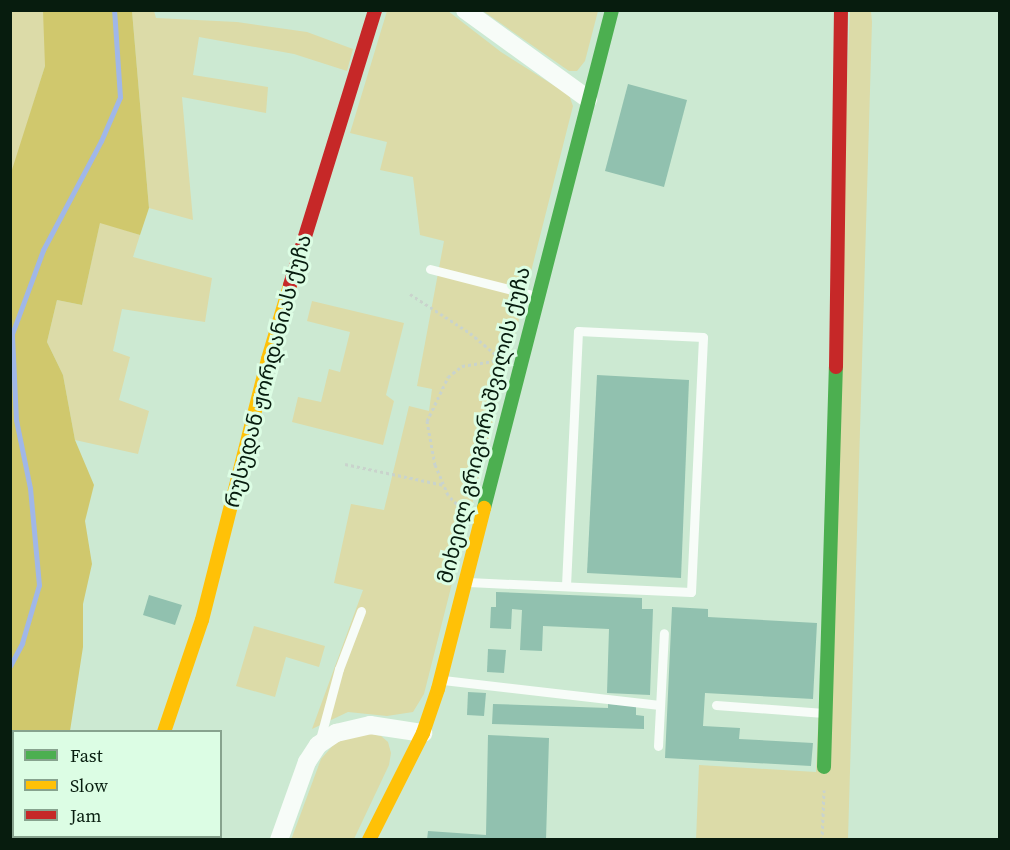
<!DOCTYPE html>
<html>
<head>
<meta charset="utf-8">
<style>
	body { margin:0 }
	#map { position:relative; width:1010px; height:850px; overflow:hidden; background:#cce9d2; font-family:"Source Serif 4","Noto Sans Georgian",serif }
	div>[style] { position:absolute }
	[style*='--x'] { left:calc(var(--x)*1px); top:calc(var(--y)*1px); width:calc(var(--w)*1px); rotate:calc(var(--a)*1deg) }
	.green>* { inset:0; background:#dcdba8 }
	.forest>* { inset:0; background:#d0c86d }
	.stream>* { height:5px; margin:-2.5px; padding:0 2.5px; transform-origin:2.5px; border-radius:2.5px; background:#a0b7e8 }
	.building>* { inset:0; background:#91c1af }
	.path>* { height:3px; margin-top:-1.5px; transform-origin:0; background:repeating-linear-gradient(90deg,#c9d3cc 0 3px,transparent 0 6px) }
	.lane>* { height:9px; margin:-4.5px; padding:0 4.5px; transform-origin:4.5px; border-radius:4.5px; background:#f7fcf8 }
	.street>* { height:18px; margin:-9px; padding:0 9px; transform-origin:9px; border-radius:9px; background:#f7fcf8 }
	.fast>* { height:14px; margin:-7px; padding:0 7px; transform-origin:7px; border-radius:7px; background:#4caf50 }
	.slow>* { height:14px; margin:-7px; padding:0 7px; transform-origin:7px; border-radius:7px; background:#ffc107 }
	.jam>* { height:14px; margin:-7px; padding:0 7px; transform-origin:7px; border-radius:7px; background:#c62828 }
	span { translate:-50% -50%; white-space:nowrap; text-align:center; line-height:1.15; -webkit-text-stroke:6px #dcfde4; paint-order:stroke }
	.street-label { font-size:21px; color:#071c0e }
	.frame { position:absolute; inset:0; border:12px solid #071c0e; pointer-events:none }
	.legend { position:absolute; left:12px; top:730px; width:210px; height:108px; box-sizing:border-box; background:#dcfde4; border:2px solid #87a38e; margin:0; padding:8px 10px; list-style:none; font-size:18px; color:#071c0e }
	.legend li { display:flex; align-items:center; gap:12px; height:30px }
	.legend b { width:30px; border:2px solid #87a38e }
</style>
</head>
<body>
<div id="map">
	<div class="green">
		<i style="clip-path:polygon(11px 11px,43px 11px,46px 34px,45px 66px,11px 176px)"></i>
		<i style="clip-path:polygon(132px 11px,154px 11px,156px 18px,237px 22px,307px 32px,353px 49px,347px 71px,294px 54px,199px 37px,193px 75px,268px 87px,266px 113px,182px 97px,193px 220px,149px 208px)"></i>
		<i style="clip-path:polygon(387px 11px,448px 11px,501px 52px,569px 95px,573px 106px,424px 694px,413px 712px,387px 716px,348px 712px,312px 729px,363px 590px,334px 583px,351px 504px,384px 510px,409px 406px,429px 411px,432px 389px,417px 386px,444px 241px,420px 235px,413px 177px,380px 170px,387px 142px,350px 133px)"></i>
		<i style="clip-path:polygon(483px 11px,598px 11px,585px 61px,577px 71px,569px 71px)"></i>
		<i style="clip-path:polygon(850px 11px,871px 11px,872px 22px,848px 839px,696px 840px,699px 765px,816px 772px)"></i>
		<i style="clip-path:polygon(100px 222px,140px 235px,133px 257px,212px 278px,205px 322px,122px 309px,113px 351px,130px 357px,119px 400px,149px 411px,138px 454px,75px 440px,63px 375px,47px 342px,57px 300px,82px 305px)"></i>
		<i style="clip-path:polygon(312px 301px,404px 323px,386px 395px,394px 401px,383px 445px,292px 422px,298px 397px,321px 402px,329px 369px,340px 372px,350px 332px,307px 321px)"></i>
		<i style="clip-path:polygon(254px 626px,325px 646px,319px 667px,286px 657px,275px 697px,236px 686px)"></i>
		<i style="clip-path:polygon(368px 733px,381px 736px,388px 742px,391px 753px,389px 765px,354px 839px,291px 840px,321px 759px,335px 743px,355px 734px)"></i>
	</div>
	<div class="forest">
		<i style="clip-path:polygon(43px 11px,132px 11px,149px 208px,140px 235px,100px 223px,82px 305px,57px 300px,47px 342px,63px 375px,75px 440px,94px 485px,85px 521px,92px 564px,83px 604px,83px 647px,70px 731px,14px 732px,13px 757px,10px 756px,10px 176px,45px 66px)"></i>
	</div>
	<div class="stream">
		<i style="--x:10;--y:666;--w:26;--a:-62"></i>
		<i style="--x:22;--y:643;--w:60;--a:-73.7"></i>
		<i style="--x:39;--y:585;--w:97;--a:-95.3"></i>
		<i style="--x:30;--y:488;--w:69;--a:-101.6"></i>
		<i style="--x:16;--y:420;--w:86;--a:-92.7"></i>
		<i style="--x:12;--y:334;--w:90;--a:-69.7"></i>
		<i style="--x:43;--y:250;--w:123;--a:-62"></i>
		<i style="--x:101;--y:141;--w:48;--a:-66.6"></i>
		<i style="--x:120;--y:97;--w:87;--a:-93.9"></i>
	</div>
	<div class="building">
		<i style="clip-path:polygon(628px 84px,687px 100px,664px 187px,605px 171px)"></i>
		<i style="clip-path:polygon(597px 375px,689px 380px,681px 578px,587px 573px)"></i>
		<i style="clip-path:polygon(496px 592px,642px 598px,642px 609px,653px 609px,650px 695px,607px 693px,609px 629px,543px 626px,542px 651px,520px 650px,522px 610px,512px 609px,511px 629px,490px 628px,491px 607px,496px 607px)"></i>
		<i style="clip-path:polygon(149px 595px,182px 605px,175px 625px,143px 615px)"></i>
		<i style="clip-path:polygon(672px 607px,708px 609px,708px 617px,817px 623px,813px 699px,705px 693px,703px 726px,740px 728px,739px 739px,813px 743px,811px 766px,665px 758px)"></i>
		<i style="clip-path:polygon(488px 649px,506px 650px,504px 673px,487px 672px)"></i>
		<i style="clip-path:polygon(468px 692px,486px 693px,484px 716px,467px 715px)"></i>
		<i style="clip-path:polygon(493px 704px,608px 708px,608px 704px,636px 705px,636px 715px,644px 716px,644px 729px,492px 724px)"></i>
		<i style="clip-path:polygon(488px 735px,549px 738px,546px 840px,427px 840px,428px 831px,486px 835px)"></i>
	</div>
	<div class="path">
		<i style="--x:410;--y:294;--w:72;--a:33"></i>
		<i style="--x:470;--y:333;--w:40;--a:40"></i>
		<i style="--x:345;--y:464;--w:101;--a:12"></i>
		<i style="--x:461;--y:508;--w:18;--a:-135"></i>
		<i style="--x:448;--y:495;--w:33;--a:-113"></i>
		<i style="--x:435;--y:465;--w:45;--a:-100.3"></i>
		<i style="--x:427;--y:421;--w:49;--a:-64.5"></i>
		<i style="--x:448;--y:377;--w:18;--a:-38"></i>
		<i style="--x:462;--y:366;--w:38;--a:-9"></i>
		<i style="--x:822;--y:840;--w:50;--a:-87.7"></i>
	</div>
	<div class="lane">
		<i style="--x:430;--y:269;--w:109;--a:14.3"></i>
		<i style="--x:468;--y:582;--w:223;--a:2.6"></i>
		<i style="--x:691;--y:592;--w:255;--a:-87.3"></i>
		<i style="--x:703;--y:337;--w:125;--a:-177.3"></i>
		<i style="--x:578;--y:331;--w:255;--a:92.7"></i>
		<i style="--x:443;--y:680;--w:218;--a:6.6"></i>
		<i style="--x:716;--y:705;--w:108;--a:4.2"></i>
		<i style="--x:319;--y:743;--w:77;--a:-74.9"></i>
		<i style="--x:339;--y:669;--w:62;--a:-69.2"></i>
		<i style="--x:658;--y:746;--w:113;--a:-87"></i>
	</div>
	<div class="street">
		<i style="--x:465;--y:10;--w:152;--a:35.9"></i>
		<i style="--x:114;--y:840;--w:4;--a:-76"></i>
		<i style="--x:279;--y:840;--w:83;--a:-70.3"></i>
		<i style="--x:307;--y:762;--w:20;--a:-57"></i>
		<i style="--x:318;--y:745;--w:22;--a:-34"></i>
		<i style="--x:336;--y:733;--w:35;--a:-13"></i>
		<i style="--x:370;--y:725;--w:54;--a:8.6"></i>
	</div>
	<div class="fast">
		<i style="--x:484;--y:508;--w:514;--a:-75.59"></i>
		<i style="--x:824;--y:767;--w:400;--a:-88.3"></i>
	</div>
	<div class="slow">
		<i style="--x:164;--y:732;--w:118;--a:-71.3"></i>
		<i style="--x:202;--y:620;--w:269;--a:-75.8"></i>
		<i style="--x:268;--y:359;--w:77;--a:-73.4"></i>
		<i style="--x:369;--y:840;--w:120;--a:-63.2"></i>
		<i style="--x:423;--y:733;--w:46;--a:-71.2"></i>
		<i style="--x:438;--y:689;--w:187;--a:-75.7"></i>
	</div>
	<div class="jam">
		<i style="--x:290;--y:285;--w:288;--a:-72.8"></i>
		<i style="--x:836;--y:367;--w:357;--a:-89.2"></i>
	</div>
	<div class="street-label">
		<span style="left:268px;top:371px;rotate:-75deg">რუსუდან ჟორდანიას ქუჩა</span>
		<span style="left:484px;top:425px;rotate:-76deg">მიხეილ გრიგორაშვილის ქუჩა</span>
	</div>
	<div class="frame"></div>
	<ul class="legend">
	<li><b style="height:8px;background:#4caf50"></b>Fast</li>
	<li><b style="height:8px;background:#ffc107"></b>Slow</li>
	<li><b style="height:8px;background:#c62828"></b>Jam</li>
	</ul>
</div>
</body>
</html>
